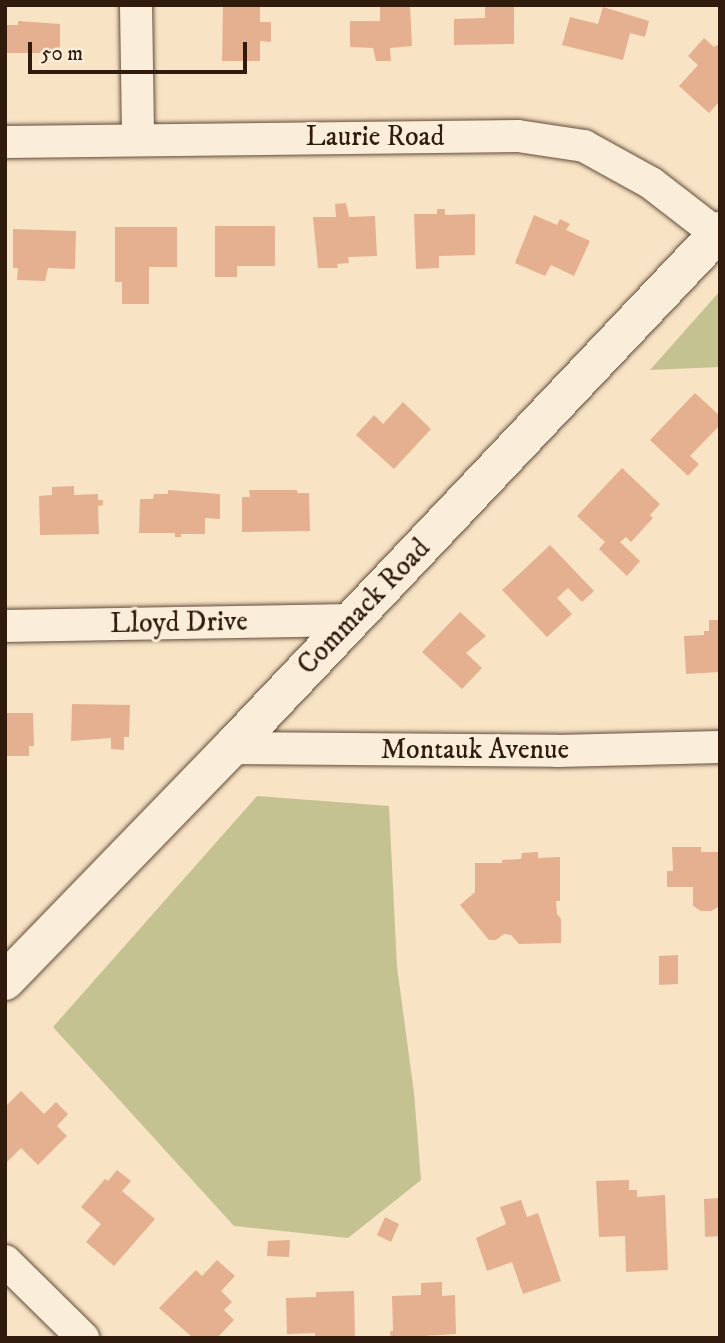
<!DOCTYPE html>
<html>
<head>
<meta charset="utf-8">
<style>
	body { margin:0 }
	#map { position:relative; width:725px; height:1343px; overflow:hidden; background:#f8e3c5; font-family:"IM FELL DW Pica",serif }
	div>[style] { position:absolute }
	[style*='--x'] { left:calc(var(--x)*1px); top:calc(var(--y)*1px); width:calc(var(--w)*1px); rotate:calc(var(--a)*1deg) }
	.green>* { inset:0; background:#c3c290 }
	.building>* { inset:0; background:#e4b090 }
	.roads { filter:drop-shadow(0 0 2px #624d3b) drop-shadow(0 0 2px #624d3b) }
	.street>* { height:32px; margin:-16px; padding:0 16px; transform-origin:16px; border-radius:16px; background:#faedd9 }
	.secondary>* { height:38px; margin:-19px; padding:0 19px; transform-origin:19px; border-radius:19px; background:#faedd9 }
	span { translate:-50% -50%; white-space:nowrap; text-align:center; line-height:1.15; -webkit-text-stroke:6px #faedd9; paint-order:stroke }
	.street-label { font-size:28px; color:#301b0d }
	.frame { position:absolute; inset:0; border:7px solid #301b0d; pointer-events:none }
	.scale { position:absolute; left:28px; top:42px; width:219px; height:32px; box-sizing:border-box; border:4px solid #301b0d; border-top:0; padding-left:9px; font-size:21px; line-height:24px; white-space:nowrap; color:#301b0d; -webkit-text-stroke:5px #faedd9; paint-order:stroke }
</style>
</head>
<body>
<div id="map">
	<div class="green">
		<i style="clip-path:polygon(720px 291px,720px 367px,650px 370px)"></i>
		<i style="clip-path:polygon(257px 796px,389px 806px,397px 967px,414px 1093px,421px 1180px,348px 1238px,234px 1226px,53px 1027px)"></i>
	</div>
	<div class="building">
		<i style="clip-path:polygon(380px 5px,410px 5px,412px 46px,390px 48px,391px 61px,376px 61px,373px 48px,350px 47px,350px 21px,380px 21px)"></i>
		<i style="clip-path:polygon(485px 5px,514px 5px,514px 44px,454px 45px,454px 19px,485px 18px)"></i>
		<i style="clip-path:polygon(223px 6px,260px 6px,260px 22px,271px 22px,271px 42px,260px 41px,260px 61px,222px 61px)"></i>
		<i style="clip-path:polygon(603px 7px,649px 21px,645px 37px,630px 33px,623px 60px,562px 45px,570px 17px,598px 24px)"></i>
		<i style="clip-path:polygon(18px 21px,60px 24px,60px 53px,5px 53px,5px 25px,18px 25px)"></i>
		<i style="clip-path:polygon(704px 38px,714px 47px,717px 45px,720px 48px,720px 101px,709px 113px,679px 86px,698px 65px,688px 56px)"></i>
		<i style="clip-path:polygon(346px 203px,349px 217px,375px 216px,377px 256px,348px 257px,349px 263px,337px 264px,338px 268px,318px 268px,313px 217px,336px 217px,335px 204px)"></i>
		<i style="clip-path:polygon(437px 209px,445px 209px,445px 215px,475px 214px,475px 255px,439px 256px,439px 268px,416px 269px,414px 214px,437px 214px)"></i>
		<i style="clip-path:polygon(534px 215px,557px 225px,560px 219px,570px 224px,566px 230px,590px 241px,574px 276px,551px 265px,545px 276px,515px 263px)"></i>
		<i style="clip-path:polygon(215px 226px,275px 226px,275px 266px,237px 266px,237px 277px,215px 277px)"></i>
		<i style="clip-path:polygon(115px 227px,177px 227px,177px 267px,149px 267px,149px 304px,122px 304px,122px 282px,115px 282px)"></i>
		<i style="clip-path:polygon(13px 229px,76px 231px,75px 269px,48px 268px,45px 281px,17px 280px,18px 268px,13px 268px)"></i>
		<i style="clip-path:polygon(695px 393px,720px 416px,720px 425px,690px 456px,699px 464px,688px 476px,650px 440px)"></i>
		<i style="clip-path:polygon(403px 402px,431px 429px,394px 469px,356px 435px,374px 415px,383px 424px)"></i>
		<i style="clip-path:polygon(622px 468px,660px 504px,650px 515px,653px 518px,631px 542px,626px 537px,620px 542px,640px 561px,627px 576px,599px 549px,605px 542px,577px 516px)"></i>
		<i style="clip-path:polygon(74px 486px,74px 495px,98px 494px,98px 500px,103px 500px,103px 505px,98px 506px,99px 534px,40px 535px,39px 496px,52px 495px,52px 487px)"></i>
		<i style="clip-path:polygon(168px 490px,220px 494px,220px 519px,205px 518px,205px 534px,181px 534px,181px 537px,175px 537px,175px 533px,139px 533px,140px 499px,153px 499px,154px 494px,168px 494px)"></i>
		<i style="clip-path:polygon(249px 490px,297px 490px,297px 493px,309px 493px,310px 531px,242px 532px,242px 497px,250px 497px)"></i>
		<i style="clip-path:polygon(550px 545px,594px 591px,582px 602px,568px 588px,557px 598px,572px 614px,547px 637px,502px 590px)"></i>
		<i style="clip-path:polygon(460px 612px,486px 636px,466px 653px,482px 668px,462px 689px,422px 652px)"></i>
		<i style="clip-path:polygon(709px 620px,720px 620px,720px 672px,686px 674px,684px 636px,704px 635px,704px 631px,709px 631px)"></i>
		<i style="clip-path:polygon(72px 704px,130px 705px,129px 737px,124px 737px,124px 750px,111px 749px,111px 738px,71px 741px)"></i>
		<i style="clip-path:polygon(5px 713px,33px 713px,34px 746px,29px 746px,29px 756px,5px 756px)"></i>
		<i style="clip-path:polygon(672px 847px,701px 847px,701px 852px,720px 852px,720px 906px,711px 911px,701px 911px,693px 906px,693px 887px,667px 887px,667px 871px,673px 871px)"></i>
		<i style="clip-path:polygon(538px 852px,538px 858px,560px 857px,560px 901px,556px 901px,557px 914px,561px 919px,561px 943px,519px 944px,511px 935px,504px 934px,496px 940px,489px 940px,460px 905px,475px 892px,475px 863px,502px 863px,502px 860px,521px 859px,522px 853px)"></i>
		<i style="clip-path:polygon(678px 955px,678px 984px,659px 985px,659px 956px)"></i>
		<i style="clip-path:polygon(21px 1091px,44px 1114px,56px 1102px,68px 1114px,57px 1126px,67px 1136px,38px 1165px,21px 1148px,5px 1164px,5px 1107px)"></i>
		<i style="clip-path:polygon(117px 1170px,131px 1181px,122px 1191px,155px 1219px,114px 1266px,86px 1242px,101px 1224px,81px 1207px,105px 1179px,108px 1181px)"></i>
		<i style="clip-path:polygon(629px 1180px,629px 1190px,637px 1190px,637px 1197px,665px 1195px,668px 1270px,626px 1272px,625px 1236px,599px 1237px,596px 1181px)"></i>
		<i style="clip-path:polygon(720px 1198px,720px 1236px,705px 1237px,704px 1199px)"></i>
		<i style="clip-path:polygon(521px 1200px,527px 1217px,538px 1213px,561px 1281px,523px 1294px,512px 1262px,487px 1271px,476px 1238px,506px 1224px,500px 1207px)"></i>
		<i style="clip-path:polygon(385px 1217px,399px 1224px,391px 1242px,377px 1235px)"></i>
		<i style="clip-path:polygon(290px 1240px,289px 1257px,267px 1256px,268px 1241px)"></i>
		<i style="clip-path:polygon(217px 1260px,235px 1276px,221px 1291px,232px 1302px,224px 1310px,234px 1320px,217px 1338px,193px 1338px,159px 1308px,196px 1270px,202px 1276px)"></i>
		<i style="clip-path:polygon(442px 1282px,442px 1296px,455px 1295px,456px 1334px,391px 1338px,390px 1331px,393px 1331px,392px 1296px,421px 1295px,421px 1283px)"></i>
		<i style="clip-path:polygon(354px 1291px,355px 1338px,315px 1338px,315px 1333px,287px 1334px,286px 1298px,316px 1297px,316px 1292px)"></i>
	</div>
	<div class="roads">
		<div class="street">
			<i style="--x:136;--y:5;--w:133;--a:89.1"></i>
			<i style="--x:5;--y:142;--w:513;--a:-0.67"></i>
			<i style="--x:518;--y:136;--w:67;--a:8.6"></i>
			<i style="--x:584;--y:146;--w:77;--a:28.9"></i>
			<i style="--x:651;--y:183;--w:83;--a:37.7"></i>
			<i style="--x:5;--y:626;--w:347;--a:-1"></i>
			<i style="--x:231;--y:748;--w:326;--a:0.5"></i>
			<i style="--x:557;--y:751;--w:163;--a:-1.4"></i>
			<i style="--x:5;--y:1261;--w:110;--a:44.6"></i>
		</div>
		<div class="secondary">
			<i style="--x:5;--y:981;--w:325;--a:-45.9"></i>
			<i style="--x:231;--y:748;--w:712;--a:-46.59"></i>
		</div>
	</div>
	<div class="street-label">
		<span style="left:375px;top:137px">Laurie Road</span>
		<span style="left:364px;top:607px;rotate:-46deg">Commack Road</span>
		<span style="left:179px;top:623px;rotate:-1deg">Lloyd Drive</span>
		<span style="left:475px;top:750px">Montauk Avenue</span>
	</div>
	<div class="frame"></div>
	<div class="scale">50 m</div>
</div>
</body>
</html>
